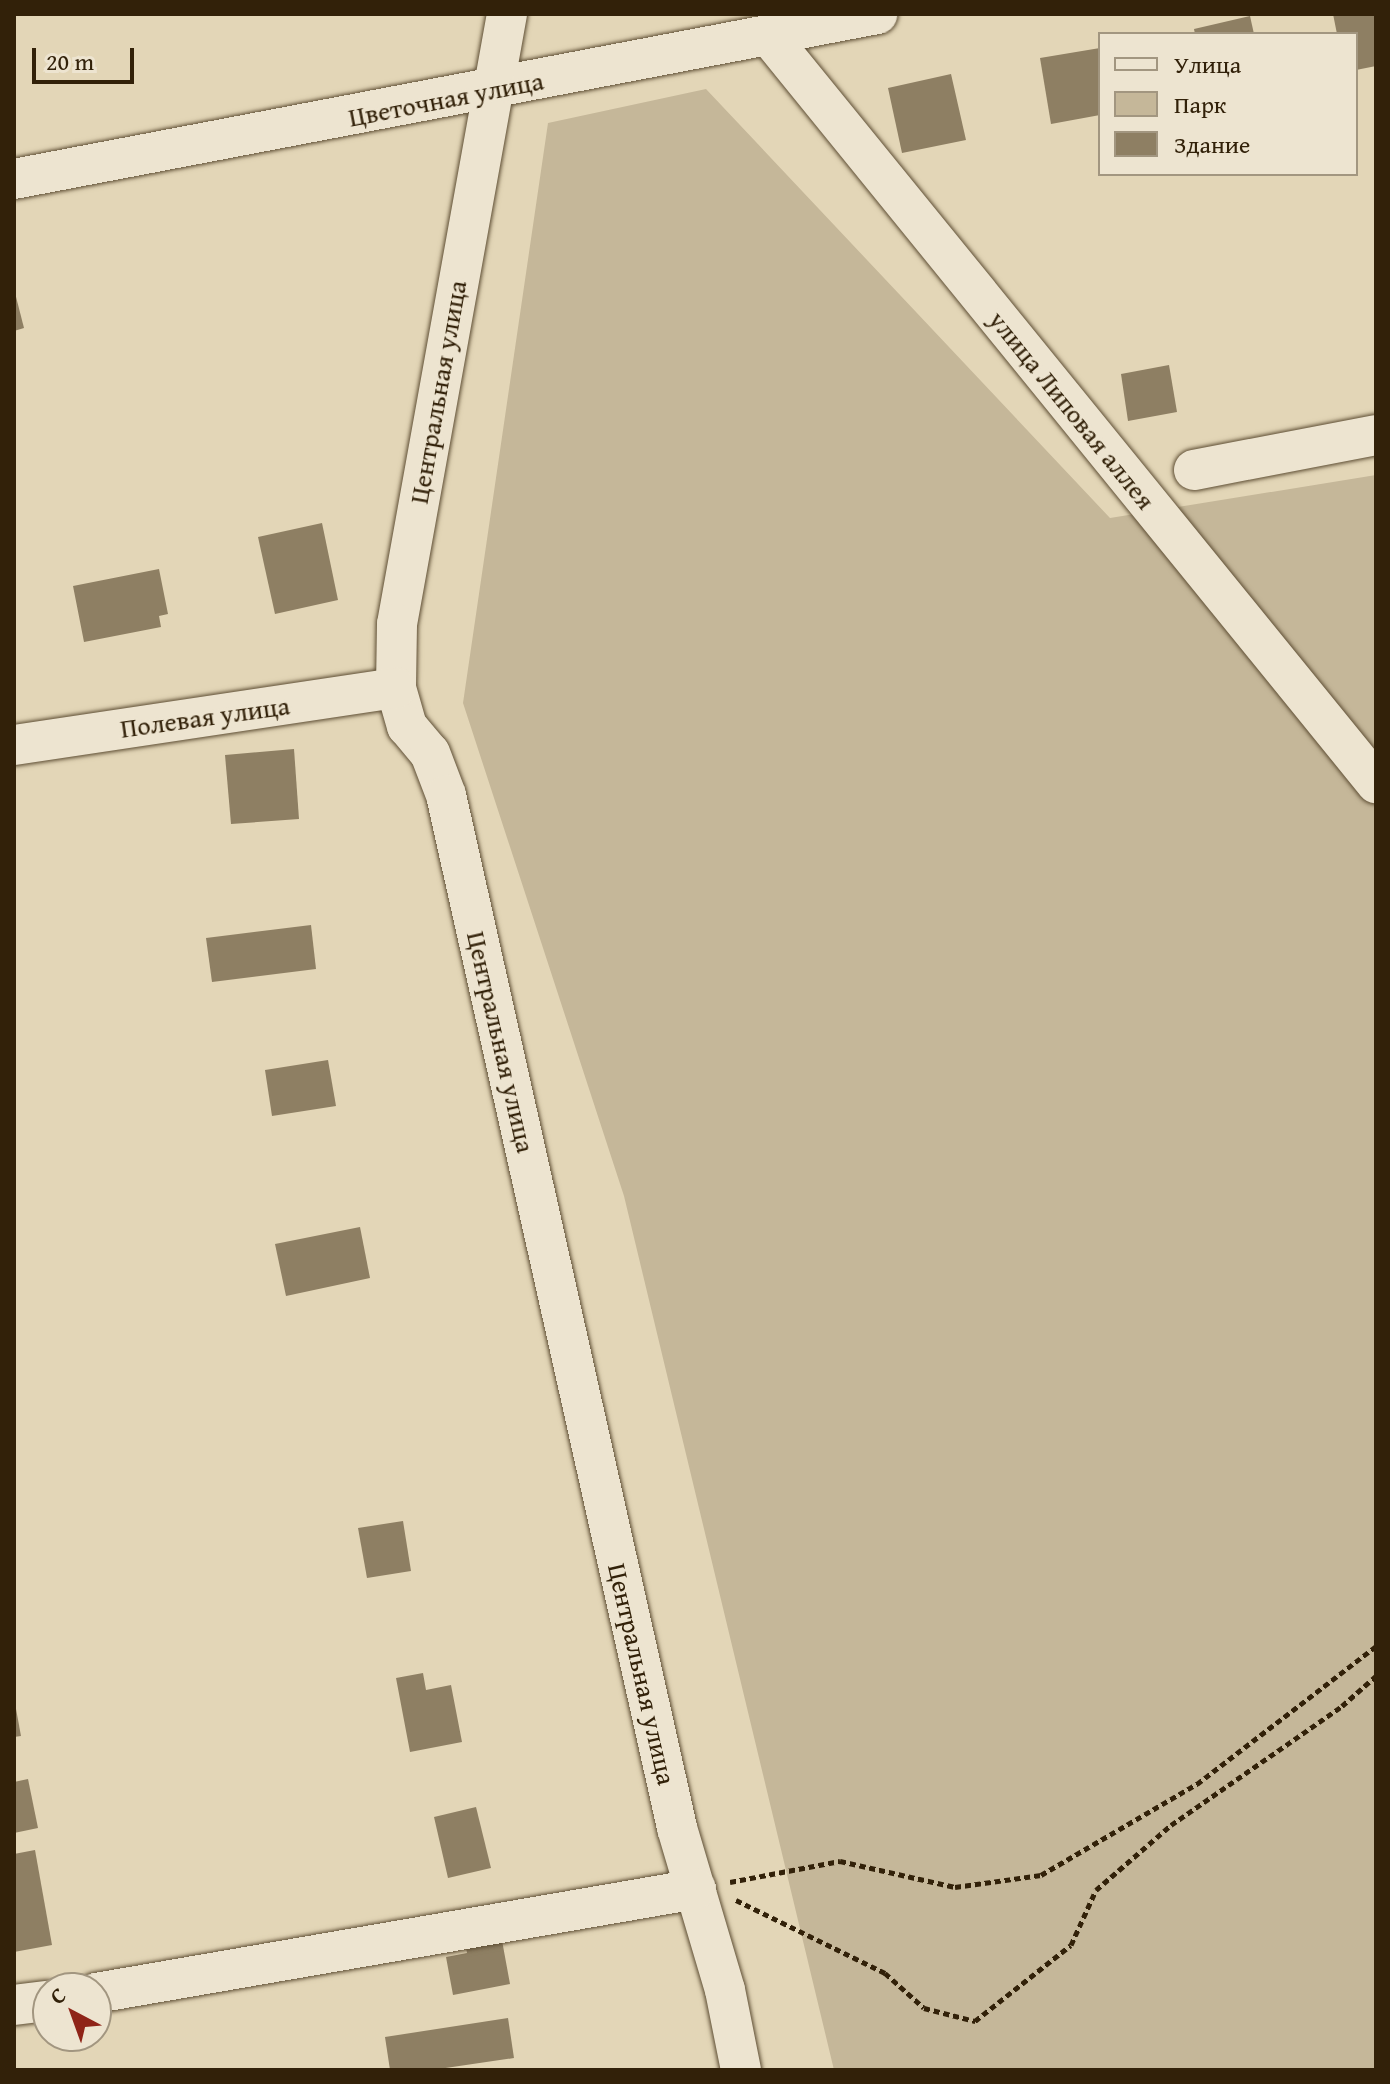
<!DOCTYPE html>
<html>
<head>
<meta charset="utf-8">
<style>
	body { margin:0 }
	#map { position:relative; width:1390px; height:2084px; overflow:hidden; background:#e3d6b7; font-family:"Gentium Book Plus",serif }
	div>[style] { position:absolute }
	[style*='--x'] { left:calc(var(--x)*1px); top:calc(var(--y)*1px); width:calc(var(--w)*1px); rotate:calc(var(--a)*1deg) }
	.green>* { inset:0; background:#c5b799 }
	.building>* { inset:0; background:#8e7f63 }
	.path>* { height:5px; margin-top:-2.5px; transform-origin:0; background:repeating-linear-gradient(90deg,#322109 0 6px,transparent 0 10px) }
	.roads { filter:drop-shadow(0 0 2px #5e4e34) drop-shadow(0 0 2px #5e4e34) }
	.minor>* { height:40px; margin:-20px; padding:0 20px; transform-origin:20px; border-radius:20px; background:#ede4d0 }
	span { translate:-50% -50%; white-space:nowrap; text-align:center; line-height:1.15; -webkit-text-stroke:6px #ede4d0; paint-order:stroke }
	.street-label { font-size:26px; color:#322109 }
	.frame { position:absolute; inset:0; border:16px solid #322109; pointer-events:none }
	.legend { position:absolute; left:1098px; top:32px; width:260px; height:144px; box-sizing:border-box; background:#ede4d0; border:2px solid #a29680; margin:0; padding:10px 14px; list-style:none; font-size:24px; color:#322109 }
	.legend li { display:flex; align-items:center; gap:16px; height:40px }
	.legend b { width:40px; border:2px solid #a29680 }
	.north { position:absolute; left:32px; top:1972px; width:80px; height:80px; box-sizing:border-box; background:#ede4d0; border:2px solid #a29680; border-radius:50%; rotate:319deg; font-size:22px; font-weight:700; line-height:32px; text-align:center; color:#322109 }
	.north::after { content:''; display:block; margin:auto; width:28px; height:36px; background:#8f2418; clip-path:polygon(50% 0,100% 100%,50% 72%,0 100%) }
	.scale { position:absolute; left:32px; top:48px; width:102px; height:36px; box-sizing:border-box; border:4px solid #322109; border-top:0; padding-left:10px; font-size:24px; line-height:28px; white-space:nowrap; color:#322109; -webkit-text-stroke:6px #ede4d0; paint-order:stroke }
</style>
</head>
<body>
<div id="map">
	<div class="green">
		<i style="clip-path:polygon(706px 89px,1110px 518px,1376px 475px,1376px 2070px,834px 2070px,624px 1196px,463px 703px,548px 123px)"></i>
	</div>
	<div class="building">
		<i style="clip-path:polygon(1333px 14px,1376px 14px,1376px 66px,1356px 70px,1356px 34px,1337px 34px)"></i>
		<i style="clip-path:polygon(1250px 16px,1254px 34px,1195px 34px,1194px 29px)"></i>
		<i style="clip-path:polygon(1100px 48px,1100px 115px,1051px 124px,1040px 58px)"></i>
		<i style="clip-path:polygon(951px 74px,966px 140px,902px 153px,888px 88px)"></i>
		<i style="clip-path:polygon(14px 289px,24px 328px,14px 331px)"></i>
		<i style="clip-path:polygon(1169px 365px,1177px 412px,1128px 421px,1121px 374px)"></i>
		<i style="clip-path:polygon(322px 523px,338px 600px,275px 614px,258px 537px)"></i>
		<i style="clip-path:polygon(159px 569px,168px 614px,159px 616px,161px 627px,84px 642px,73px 586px)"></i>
		<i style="clip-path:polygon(294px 749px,299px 819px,231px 824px,225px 755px)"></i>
		<i style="clip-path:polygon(311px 925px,316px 969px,212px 982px,206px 938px)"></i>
		<i style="clip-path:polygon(328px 1060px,336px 1106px,272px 1116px,265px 1070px)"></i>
		<i style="clip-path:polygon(360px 1227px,370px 1278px,286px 1296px,275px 1244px)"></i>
		<i style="clip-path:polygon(403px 1521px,411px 1571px,367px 1578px,358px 1528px)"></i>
		<i style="clip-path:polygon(423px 1673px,426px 1690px,451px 1685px,462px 1742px,410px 1752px,396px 1678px)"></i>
		<i style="clip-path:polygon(14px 1698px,21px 1736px,14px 1737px)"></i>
		<i style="clip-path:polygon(28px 1779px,38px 1828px,14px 1833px,14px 1782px)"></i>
		<i style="clip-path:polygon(476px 1807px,491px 1868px,448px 1878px,434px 1817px)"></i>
		<i style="clip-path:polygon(35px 1850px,52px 1945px,14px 1952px,14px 1854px)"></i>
		<i style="clip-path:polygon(501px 1935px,510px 1984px,453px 1995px,446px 1957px,467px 1953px,465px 1943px)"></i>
		<i style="clip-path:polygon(508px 2018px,514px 2058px,432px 2070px,390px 2070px,385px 2037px)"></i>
	</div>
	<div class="path">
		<i style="--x:730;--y:1882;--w:112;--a:-10.8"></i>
		<i style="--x:840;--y:1861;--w:118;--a:12.7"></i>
		<i style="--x:955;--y:1887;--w:87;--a:-7.9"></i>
		<i style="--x:1041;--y:1875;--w:181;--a:-30.3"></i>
		<i style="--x:1197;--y:1784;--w:226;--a:-37.6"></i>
		<i style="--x:736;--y:1900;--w:166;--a:26.1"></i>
		<i style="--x:885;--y:1973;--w:52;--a:41.9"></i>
		<i style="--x:924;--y:2008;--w:53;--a:14.3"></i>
		<i style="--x:975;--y:2021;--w:122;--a:-38.4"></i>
		<i style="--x:1071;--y:1945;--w:60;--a:-65.6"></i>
		<i style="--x:1096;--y:1890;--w:99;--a:-40.9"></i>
		<i style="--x:1171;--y:1825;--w:208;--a:-34.8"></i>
		<i style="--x:1342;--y:1706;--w:45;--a:-41.4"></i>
	</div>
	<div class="roads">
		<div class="minor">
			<i style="--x:507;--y:14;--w:620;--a:100.22"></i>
			<i style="--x:397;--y:624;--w:64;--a:90.9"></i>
			<i style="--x:396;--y:688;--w:40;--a:74"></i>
			<i style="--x:407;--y:726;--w:35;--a:50"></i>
			<i style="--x:430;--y:753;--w:45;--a:69.1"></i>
			<i style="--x:446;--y:795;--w:1059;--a:77.39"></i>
			<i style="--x:677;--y:1828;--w:169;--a:73.5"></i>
			<i style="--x:725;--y:1990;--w:82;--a:78.7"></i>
			<i style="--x:769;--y:36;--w:963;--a:50.9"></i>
			<i style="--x:14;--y:179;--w:879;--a:-10.82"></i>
			<i style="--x:1194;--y:470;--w:185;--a:-10.9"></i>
			<i style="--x:14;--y:745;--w:386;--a:-8.5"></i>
			<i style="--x:96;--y:1993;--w:609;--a:-9.83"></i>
			<i style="--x:14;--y:2005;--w:34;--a:-7"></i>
		</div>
	</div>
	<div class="street-label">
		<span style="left:446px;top:99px;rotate:-11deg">Цветочная улица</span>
		<span style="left:438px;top:392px;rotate:-80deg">Центральная улица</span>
		<span style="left:1072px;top:410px;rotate:51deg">улица Липовая аллея</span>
		<span style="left:205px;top:717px;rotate:-8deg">Полевая улица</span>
		<span style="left:501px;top:1042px;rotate:77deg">Центральная улица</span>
		<span style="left:642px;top:1674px;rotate:77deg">Центральная улица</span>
	</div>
	<div class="frame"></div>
	<ul class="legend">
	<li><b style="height:10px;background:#ede4d0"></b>Улица</li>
	<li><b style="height:22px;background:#c5b799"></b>Парк</li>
	<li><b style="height:22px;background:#8e7f63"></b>Здание</li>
	</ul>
	<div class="north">С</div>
	<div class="scale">20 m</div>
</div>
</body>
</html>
